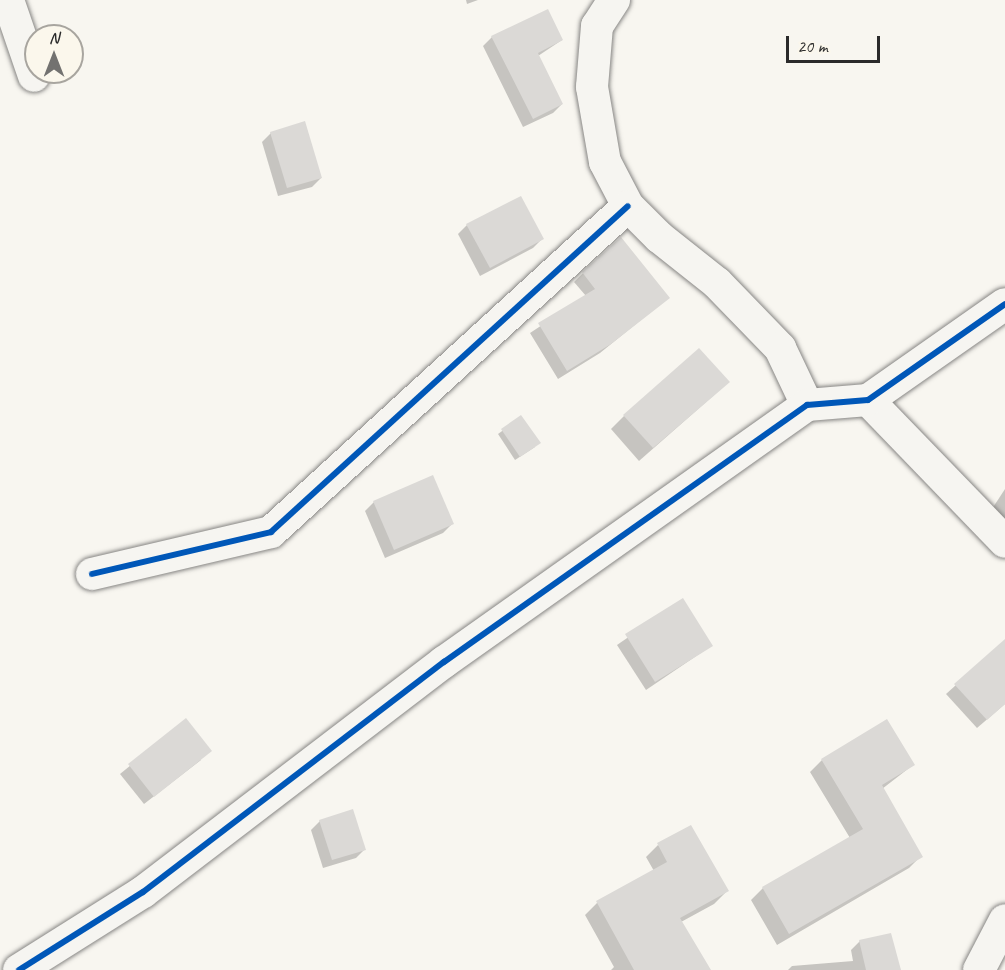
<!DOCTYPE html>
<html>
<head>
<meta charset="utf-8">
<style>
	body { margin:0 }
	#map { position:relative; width:1005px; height:970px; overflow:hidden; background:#f8f6f0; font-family:Caveat,sans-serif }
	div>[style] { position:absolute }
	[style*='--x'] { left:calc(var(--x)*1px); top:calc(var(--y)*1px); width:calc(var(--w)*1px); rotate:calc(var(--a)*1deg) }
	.shadow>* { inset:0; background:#0003 }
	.building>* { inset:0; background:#dbd9d6 }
	.roads { filter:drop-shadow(0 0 2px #878684) drop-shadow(0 0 2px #878684) }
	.street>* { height:32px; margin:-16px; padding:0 16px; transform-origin:16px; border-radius:16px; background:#f6f5f1 }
	.cycleway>* { height:6px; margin:-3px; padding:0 3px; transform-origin:3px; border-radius:3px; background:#0057b8 }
	span { translate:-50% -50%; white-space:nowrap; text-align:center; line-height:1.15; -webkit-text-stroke:5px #fbf7ec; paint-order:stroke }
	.north { position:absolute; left:24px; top:24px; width:60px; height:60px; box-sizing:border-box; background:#fbf7ec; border:2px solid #a8a59f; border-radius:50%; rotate:0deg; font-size:16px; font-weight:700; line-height:24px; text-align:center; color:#2b2b2b }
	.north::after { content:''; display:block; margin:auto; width:21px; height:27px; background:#737270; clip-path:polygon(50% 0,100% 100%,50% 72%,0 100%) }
	.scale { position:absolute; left:786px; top:36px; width:94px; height:27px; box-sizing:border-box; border:3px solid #2b2b2b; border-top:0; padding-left:8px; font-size:18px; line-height:21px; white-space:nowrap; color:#2b2b2b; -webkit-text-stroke:4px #fbf7ec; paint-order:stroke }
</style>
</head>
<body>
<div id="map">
	<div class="shadow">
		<i style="clip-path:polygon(466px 0,478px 0,467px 4px)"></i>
		<i style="clip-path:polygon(492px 37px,562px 40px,538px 56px,562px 104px,553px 113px,523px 127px,483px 46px)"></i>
		<i style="clip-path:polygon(271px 133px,321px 178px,312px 187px,278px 196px,262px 142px)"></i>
		<i style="clip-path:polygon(467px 225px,542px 239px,533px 248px,480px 276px,458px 234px)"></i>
		<i style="clip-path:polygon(583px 273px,668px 298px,600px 353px,558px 379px,530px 333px,586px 296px,574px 282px)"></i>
		<i style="clip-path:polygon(714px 395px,639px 461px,611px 429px,624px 416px)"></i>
		<i style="clip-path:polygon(521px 417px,535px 447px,515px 460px,498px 434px)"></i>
		<i style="clip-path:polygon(1005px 489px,1005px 523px,990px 512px)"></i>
		<i style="clip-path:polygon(374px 502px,452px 524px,443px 533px,385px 558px,365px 511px)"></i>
		<i style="clip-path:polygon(682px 600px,711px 646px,646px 690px,617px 645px)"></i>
		<i style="clip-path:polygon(1005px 641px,1005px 704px,977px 728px,946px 694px)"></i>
		<i style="clip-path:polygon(186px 720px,201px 760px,144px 804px,120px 774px)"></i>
		<i style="clip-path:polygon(822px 760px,913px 765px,882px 789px,921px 856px,909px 868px,777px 945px,751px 900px,763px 888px,850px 838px,810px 772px)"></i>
		<i style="clip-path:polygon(320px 821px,365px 849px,356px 858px,323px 868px,311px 830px)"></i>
		<i style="clip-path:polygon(658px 845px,727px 891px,714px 904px,681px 922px,709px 970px,611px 970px,614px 967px,585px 915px,597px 903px,654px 871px,646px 857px)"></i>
		<i style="clip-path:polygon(860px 941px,899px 970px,788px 970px,792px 966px,853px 961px,851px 950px)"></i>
	</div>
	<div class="building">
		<i style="clip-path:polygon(548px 9px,563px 40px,538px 53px,563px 104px,533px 119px,491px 36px)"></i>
		<i style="clip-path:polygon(305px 121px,322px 178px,287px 188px,270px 132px)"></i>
		<i style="clip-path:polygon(521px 196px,544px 239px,490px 268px,466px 224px)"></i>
		<i style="clip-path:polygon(621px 237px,670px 298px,611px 344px,567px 371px,538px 323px,595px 289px,582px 272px)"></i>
		<i style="clip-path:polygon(699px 348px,730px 382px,653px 448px,623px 415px)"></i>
		<i style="clip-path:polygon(521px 415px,541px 443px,520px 457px,501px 429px)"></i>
		<i style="clip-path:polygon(433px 475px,454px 524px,394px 550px,373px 501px)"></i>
		<i style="clip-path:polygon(683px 598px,713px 646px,655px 682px,625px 634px)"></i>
		<i style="clip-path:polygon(1005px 639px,1005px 704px,987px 720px,954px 684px)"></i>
		<i style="clip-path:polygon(186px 718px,212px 751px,154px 797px,128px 764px)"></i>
		<i style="clip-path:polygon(887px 719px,915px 765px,882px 785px,923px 857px,789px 934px,762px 887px,863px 829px,821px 759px)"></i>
		<i style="clip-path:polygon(353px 809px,366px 850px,332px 860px,319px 820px)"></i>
		<i style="clip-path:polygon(691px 825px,729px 891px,680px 918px,711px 970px,634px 970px,596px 901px,667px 862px,657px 843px)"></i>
		<i style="clip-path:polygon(891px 933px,901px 970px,866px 970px,859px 940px)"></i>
	</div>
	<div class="roads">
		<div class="street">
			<i style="--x:8;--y:0;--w:80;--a:71.1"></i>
			<i style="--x:614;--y:0;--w:31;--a:123"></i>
			<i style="--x:597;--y:26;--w:61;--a:94.7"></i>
			<i style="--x:592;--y:87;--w:76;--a:80.2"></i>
			<i style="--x:605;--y:162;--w:50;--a:62.4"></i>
			<i style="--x:628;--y:206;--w:44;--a:45"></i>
			<i style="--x:659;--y:237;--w:74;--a:38.4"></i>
			<i style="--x:717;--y:283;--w:91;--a:45.9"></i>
			<i style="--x:780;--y:348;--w:63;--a:64.7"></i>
			<i style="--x:868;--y:400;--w:197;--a:46"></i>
			<i style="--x:92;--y:574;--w:184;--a:-13.2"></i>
			<i style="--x:271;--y:532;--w:483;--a:-42.4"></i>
			<i style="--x:19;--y:970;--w:146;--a:-32.2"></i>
			<i style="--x:143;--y:892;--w:379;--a:-37.4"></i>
			<i style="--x:444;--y:662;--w:445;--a:-35.3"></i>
			<i style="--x:807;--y:405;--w:61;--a:-4.7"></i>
			<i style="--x:868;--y:400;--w:167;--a:-35"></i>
			<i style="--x:979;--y:970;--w:56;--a:-62.5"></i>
		</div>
	</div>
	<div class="cycleway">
		<i style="--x:92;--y:574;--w:184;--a:-13.2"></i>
		<i style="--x:271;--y:532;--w:483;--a:-42.4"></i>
		<i style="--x:19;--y:970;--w:146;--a:-32.2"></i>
		<i style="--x:143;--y:892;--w:379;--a:-37.4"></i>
		<i style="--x:444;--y:662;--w:445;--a:-35.3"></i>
		<i style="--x:807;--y:405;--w:61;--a:-4.7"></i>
		<i style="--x:868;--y:400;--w:167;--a:-35"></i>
	</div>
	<div class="north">N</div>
	<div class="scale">20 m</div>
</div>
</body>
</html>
